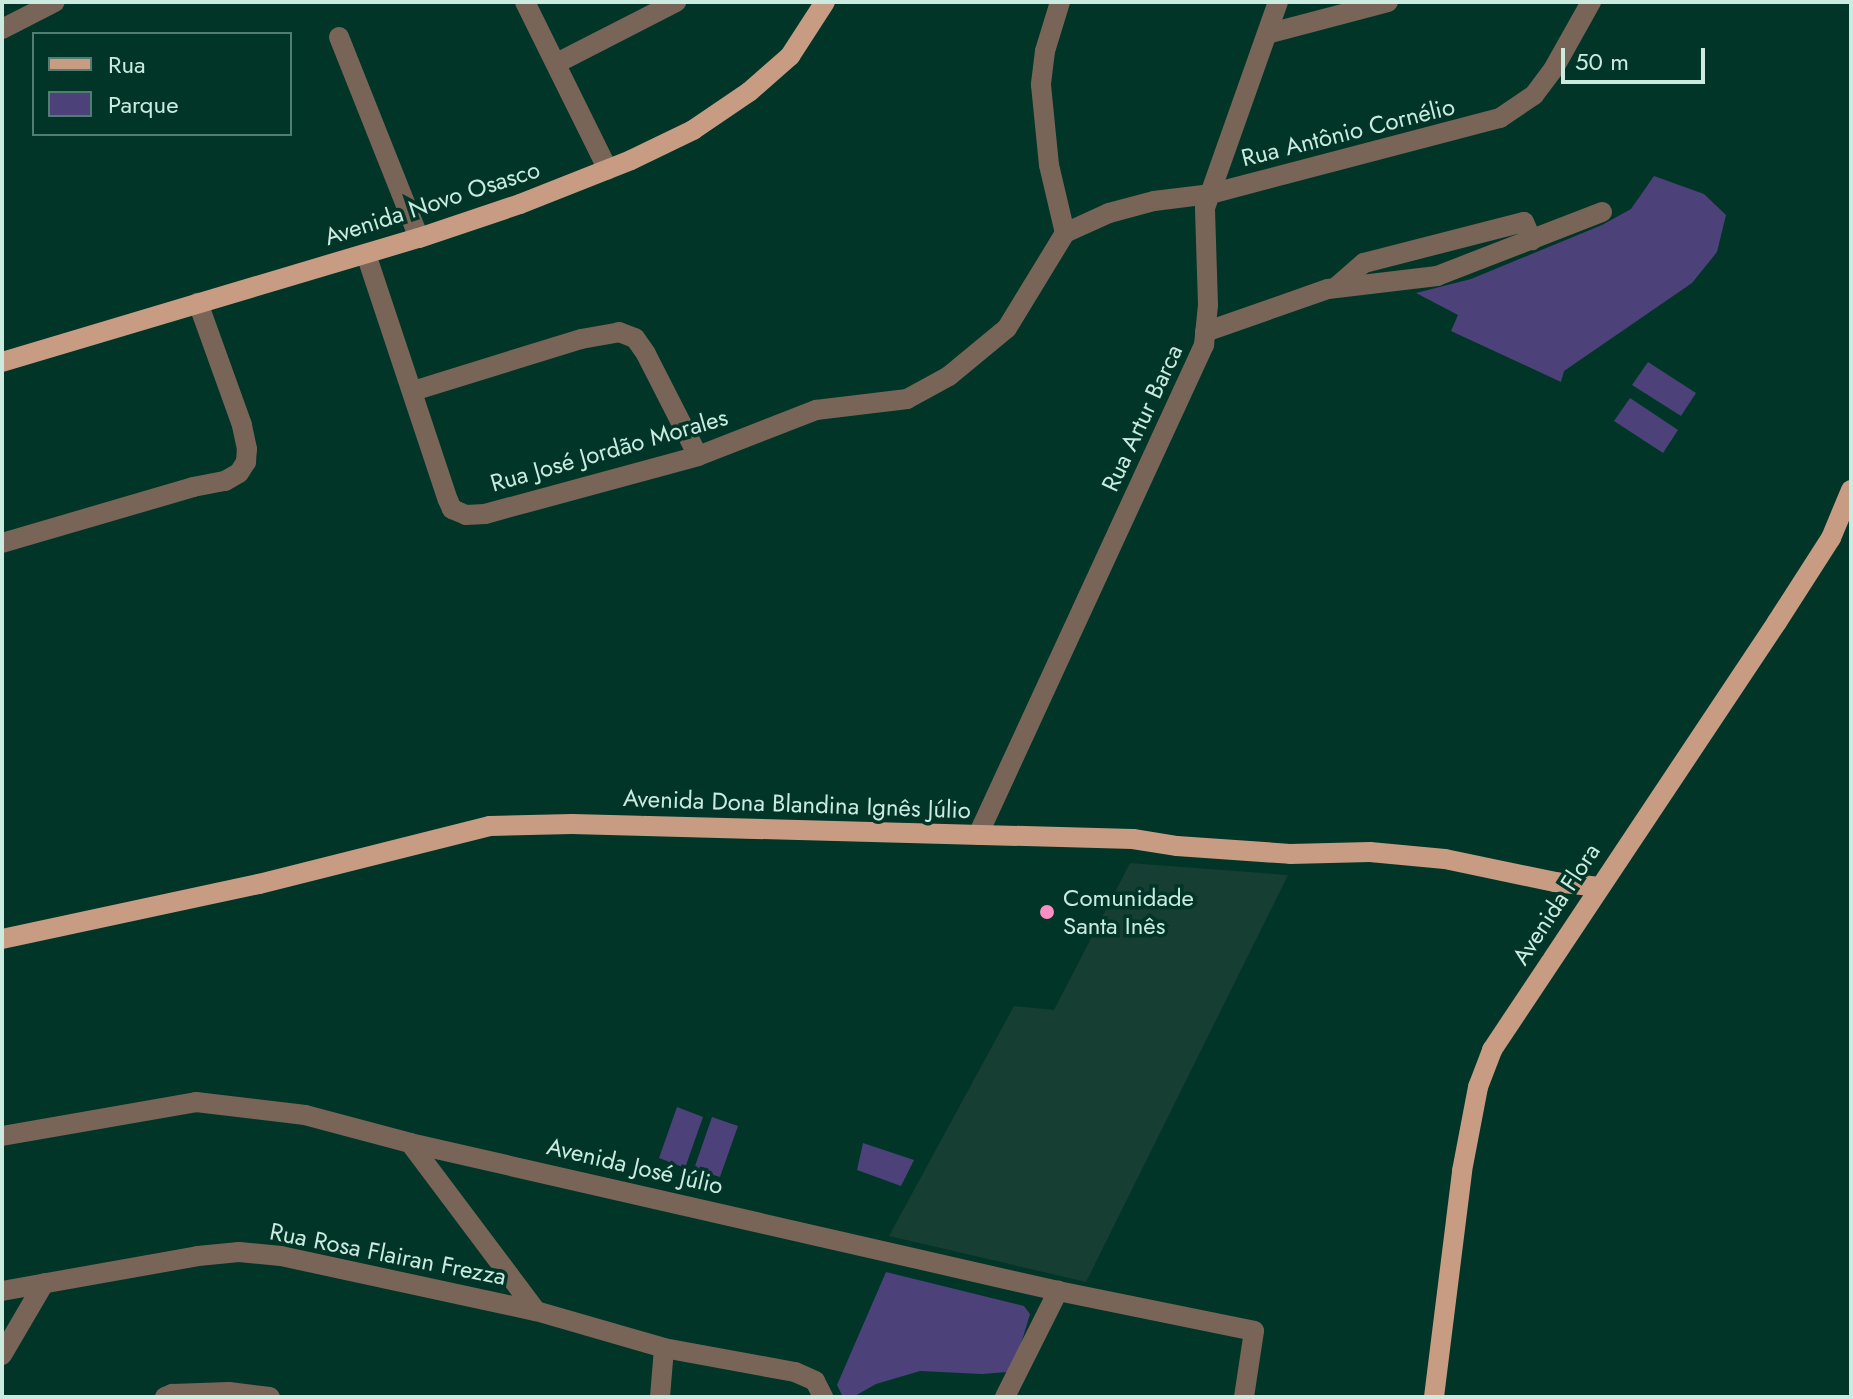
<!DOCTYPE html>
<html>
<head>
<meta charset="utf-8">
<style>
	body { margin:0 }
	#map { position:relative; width:1853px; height:1399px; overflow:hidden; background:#003528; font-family:Jost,sans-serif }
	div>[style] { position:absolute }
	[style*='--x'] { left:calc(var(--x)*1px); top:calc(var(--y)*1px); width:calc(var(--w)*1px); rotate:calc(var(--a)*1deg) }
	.built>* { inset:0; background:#163e33 }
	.green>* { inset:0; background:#4d4179 }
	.minor>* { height:20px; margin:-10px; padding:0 10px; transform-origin:10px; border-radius:10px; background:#796458 }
	.major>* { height:20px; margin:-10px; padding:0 10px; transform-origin:10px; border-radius:10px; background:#c79c83 }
	.dots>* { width:22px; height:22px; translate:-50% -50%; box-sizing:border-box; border:4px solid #003528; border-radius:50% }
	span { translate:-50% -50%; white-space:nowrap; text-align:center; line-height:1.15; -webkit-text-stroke:7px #003528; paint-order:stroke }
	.street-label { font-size:24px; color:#cbebe0 }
	.poi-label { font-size:24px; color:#cbebe0 }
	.left { translate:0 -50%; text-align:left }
	.frame { position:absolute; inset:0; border:4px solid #cbebe0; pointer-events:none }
	.legend { position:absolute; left:32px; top:32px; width:260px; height:104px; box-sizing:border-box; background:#003528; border:2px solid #517e72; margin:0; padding:10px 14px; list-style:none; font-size:24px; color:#cbebe0 }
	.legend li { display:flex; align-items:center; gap:16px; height:40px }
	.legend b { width:40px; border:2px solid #517e72 }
	.scale { position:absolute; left:1561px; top:48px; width:144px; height:36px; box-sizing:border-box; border:4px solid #cbebe0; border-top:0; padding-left:10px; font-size:24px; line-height:28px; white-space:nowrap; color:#cbebe0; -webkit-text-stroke:6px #003528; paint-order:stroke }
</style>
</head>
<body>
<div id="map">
	<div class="built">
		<i style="clip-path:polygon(1130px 863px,1288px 875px,1086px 1282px,889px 1236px,1014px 1006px,1054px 1010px)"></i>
	</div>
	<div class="green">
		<i style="clip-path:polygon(1654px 176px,1704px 194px,1726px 215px,1717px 252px,1692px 283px,1564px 371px,1561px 382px,1451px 331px,1458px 315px,1416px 293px,1471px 279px,1602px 225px,1631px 209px)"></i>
		<i style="clip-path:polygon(1648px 362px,1696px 393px,1681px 416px,1632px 385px)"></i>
		<i style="clip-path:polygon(1630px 398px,1678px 430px,1663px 453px,1614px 421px)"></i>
		<i style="clip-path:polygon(677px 1107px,703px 1117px,685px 1168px,659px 1158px)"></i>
		<i style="clip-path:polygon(712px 1117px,738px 1126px,720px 1177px,694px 1169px)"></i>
		<i style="clip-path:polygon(863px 1143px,914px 1160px,901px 1186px,857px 1170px)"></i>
		<i style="clip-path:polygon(886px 1272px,1024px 1306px,1030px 1314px,1021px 1344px,1007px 1372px,982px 1374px,920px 1371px,876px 1384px,853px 1397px,843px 1397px,837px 1385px)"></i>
	</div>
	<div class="minor">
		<i style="--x:525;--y:2;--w:187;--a:63.7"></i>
		<i style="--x:1060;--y:2;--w:51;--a:107"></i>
		<i style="--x:1045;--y:51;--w:34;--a:97"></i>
		<i style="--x:1041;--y:85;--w:80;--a:84.3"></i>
		<i style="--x:1049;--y:165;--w:70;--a:76.8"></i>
		<i style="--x:2;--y:29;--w:59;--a:-27"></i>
		<i style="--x:1267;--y:34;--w:125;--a:-14.8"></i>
		<i style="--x:339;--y:37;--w:216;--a:68.3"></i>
		<i style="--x:557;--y:63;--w:134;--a:-27.1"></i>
		<i style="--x:1065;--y:233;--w:48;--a:-24.4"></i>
		<i style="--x:1109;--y:213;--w:47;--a:-14.9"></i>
		<i style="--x:1154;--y:201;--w:56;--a:-7.1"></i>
		<i style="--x:1210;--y:194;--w:300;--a:-14.7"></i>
		<i style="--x:1500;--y:118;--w:41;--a:-34.1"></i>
		<i style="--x:1534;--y:95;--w:34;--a:-53"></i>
		<i style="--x:1554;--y:68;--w:76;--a:-60.7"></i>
		<i style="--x:366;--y:254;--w:259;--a:71.6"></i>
		<i style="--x:448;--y:500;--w:10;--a:66"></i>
		<i style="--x:452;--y:509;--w:15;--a:23"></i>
		<i style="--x:466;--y:515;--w:19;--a:-3"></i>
		<i style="--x:485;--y:514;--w:221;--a:-15.2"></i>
		<i style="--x:698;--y:456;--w:127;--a:-21.3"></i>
		<i style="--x:816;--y:410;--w:92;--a:-6.9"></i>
		<i style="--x:907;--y:399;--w:48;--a:-28.7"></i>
		<i style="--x:949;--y:376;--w:75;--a:-39.6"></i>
		<i style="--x:1007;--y:328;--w:111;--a:-58.6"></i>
		<i style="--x:1335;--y:288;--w:38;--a:-41"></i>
		<i style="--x:1364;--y:263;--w:165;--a:-14.4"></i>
		<i style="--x:1524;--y:222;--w:20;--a:66"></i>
		<i style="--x:1205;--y:332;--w:130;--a:-19.3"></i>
		<i style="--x:1328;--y:289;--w:110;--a:-6.8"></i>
		<i style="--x:1437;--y:276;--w:177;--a:-21.2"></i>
		<i style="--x:413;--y:391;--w:176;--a:-17.2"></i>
		<i style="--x:581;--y:339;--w:39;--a:-10"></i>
		<i style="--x:619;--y:332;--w:17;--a:21"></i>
		<i style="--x:635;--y:338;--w:19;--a:55"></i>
		<i style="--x:646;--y:354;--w:114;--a:63"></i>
		<i style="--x:2;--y:543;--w:199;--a:-16.3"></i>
		<i style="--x:193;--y:487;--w:33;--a:-11"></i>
		<i style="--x:225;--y:481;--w:16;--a:-30"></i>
		<i style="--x:239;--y:473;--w:13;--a:-58"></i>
		<i style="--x:246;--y:462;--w:13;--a:-86"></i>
		<i style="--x:247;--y:449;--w:25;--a:-102"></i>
		<i style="--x:242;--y:425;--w:130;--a:-109.8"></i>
		<i style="--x:978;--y:835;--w:540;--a:-65.24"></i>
		<i style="--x:1204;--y:345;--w:40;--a:-84.3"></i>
		<i style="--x:1208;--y:305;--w:97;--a:-91.8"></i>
		<i style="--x:1205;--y:208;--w:219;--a:-70.5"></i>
		<i style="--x:2;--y:1136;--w:197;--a:-9.9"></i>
		<i style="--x:196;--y:1102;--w:110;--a:6.8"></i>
		<i style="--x:305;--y:1115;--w:109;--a:14.9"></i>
		<i style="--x:410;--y:1143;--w:665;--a:12.87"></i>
		<i style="--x:1058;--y:1291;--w:200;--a:11.5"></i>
		<i style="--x:1254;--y:1331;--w:67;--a:98.6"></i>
		<i style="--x:410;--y:1143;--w:210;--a:53.1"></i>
		<i style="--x:2;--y:1291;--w:199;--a:-10.1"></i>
		<i style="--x:198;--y:1256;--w:41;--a:-5.6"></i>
		<i style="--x:239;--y:1252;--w:42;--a:5.4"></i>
		<i style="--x:281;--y:1256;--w:261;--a:12.2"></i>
		<i style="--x:536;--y:1311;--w:133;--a:16.1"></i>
		<i style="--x:664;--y:1348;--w:133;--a:10.4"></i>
		<i style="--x:795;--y:1372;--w:22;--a:24"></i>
		<i style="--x:815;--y:1381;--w:18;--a:63"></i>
		<i style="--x:2;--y:1355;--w:83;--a:-59.7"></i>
		<i style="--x:165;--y:1397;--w:8;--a:-23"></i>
		<i style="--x:172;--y:1394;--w:57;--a:-2"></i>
		<i style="--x:229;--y:1392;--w:41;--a:7"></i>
		<i style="--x:660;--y:1397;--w:49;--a:-85.3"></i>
		<i style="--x:1005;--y:1397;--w:119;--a:-63.4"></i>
	</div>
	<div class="major">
		<i style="--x:2;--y:362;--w:435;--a:-16.6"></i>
		<i style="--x:419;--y:238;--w:107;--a:-18.6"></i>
		<i style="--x:520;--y:204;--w:119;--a:-21.6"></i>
		<i style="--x:631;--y:160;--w:69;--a:-25.8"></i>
		<i style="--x:693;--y:130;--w:68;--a:-34.2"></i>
		<i style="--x:749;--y:92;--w:55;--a:-41.3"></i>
		<i style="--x:790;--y:56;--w:64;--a:-57.1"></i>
		<i style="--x:2;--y:939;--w:263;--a:-12.1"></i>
		<i style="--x:259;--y:884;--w:238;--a:-14.1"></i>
		<i style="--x:490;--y:826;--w:82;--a:-1.4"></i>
		<i style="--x:572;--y:824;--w:561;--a:1.53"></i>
		<i style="--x:1133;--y:839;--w:45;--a:9"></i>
		<i style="--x:1177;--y:846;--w:113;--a:4"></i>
		<i style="--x:1290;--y:854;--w:80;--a:-1.4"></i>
		<i style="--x:1370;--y:852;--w:75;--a:5.3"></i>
		<i style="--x:1445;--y:859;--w:112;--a:11.8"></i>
		<i style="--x:1555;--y:882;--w:45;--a:6.3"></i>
		<i style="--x:1434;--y:1397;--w:228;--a:-82.9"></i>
		<i style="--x:1462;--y:1171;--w:86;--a:-79.2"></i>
		<i style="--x:1478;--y:1087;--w:40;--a:-69"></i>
		<i style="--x:1492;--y:1050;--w:514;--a:-56.34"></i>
		<i style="--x:1777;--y:622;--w:100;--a:-57.3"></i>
		<i style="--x:1831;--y:538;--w:52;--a:-67.4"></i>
	</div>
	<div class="dots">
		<i style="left:1047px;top:912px;background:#fc8fc1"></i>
	</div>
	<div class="street-label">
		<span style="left:1348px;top:132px;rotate:-14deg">Rua Antônio Cornélio</span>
		<span style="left:432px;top:203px;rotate:-18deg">Avenida Novo Osasco</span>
		<span style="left:1142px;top:418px;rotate:-65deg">Rua Artur Barca</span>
		<span style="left:609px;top:450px;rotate:-16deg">Rua José Jordão Morales</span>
		<span style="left:797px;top:804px;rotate:2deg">Avenida Dona Blandina Ignês Júlio</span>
		<span style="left:1556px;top:904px;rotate:-57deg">Avenida Flora</span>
		<span style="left:635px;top:1166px;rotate:13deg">Avenida José Júlio</span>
		<span style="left:388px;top:1254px;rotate:11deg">Rua Rosa Flairan Frezza</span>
	</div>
	<div class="poi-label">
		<span class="left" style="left:1063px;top:912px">Comunidade<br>Santa Inês</span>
	</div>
	<div class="frame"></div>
	<ul class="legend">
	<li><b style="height:10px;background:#c79c83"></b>Rua</li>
	<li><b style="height:22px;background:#4d4179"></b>Parque</li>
	</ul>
	<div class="scale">50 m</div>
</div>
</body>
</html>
